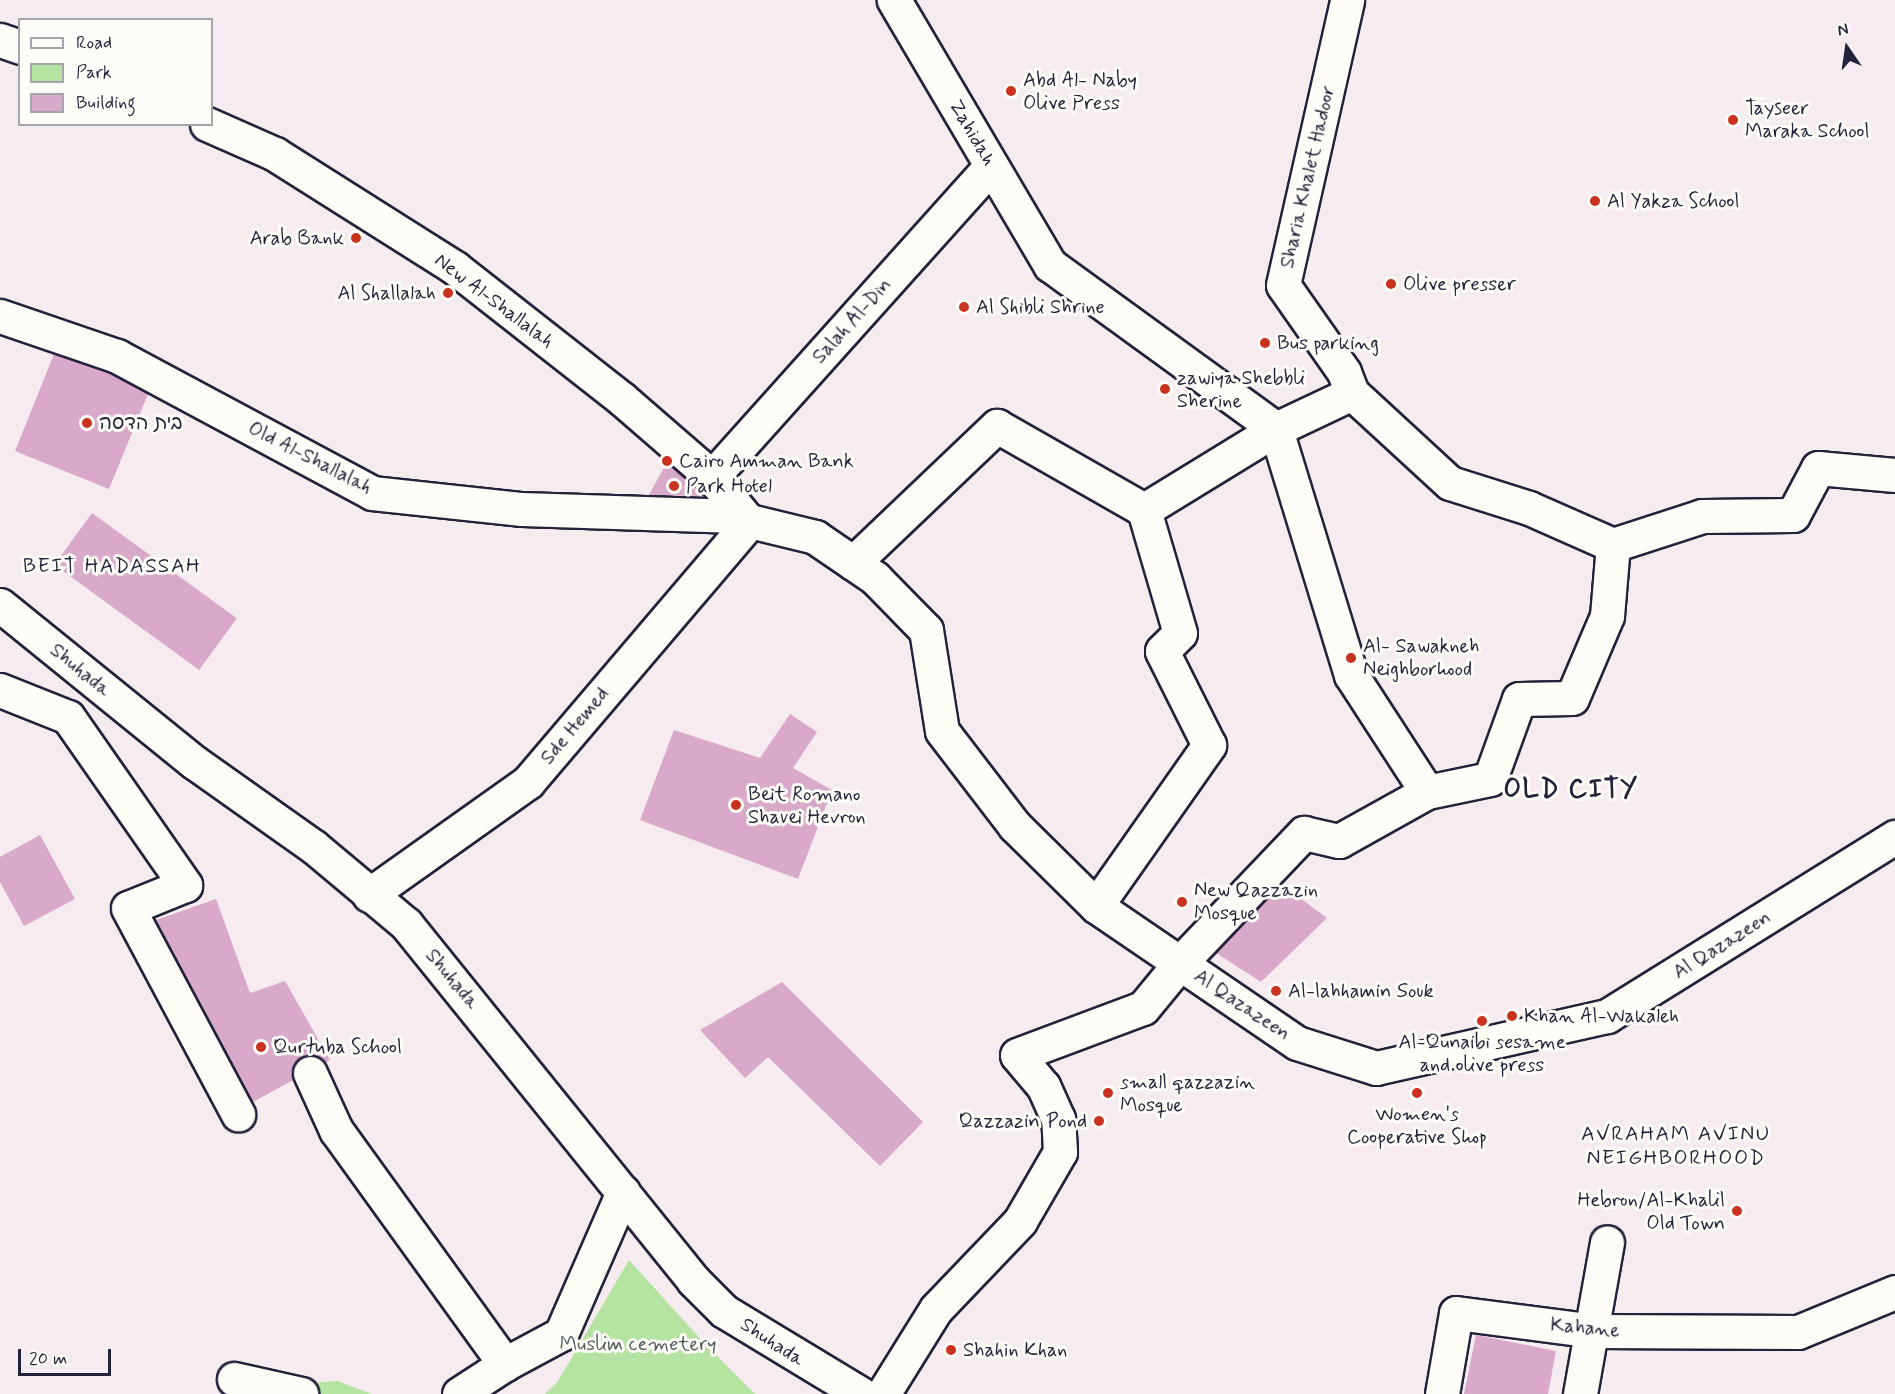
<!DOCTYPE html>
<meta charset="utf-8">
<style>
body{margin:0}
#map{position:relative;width:1895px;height:1394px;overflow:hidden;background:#f6ebee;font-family:Mynerve,"Playpen Sans Hebrew",sans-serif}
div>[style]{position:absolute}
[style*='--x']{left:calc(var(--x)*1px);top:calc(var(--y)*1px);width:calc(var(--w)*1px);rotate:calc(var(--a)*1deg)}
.green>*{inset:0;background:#b5e3a2}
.building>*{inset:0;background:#d9a9c9;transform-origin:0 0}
.roads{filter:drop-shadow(2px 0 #22223b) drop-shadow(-2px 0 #22223b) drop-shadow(0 2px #22223b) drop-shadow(0 -2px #22223b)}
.minor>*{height:33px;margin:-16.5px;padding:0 16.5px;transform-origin:16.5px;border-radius:16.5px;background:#fdfcf7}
.dots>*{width:16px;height:16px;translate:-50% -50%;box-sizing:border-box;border:3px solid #fdfcf7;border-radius:50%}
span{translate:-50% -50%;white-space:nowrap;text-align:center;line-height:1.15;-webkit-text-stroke:6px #fdfcf7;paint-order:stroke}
.poi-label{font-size:20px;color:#22223b}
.left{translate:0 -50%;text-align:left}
.right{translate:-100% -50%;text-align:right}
.street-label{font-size:20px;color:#22223b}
.park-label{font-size:20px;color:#4e5c5a}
.neighbourhood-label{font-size:21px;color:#22223b;letter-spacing:1.5px}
.district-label{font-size:26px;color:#22223b;font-weight:700;letter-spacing:1.5px}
.legend{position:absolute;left:18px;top:18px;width:195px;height:108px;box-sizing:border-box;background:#fdfcf7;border:2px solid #a5a5ac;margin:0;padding:8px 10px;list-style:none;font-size:18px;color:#22223b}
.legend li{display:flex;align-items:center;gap:12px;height:30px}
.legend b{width:30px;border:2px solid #a5a5ac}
.north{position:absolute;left:1817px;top:18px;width:60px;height:60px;-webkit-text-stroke:4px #fdfcf7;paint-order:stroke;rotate:347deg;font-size:16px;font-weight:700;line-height:24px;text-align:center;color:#22223b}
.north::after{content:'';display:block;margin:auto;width:21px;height:27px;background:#22223b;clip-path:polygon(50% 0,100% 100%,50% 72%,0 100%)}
.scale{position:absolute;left:18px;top:1349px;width:93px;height:27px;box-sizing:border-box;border:3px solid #22223b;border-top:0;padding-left:8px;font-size:18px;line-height:21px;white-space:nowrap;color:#22223b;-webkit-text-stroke:4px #fdfcf7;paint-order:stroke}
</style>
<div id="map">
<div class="green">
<div style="clip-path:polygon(629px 1260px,705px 1344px,755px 1394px,545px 1394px,558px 1381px)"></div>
<div style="clip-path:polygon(337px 1381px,372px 1394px,256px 1394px,262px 1387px)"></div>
</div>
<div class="building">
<div style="clip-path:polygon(54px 354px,109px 373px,148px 394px,109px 489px,15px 451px)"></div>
<div style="clip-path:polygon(667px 462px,699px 490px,704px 496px,649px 495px)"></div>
<div style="left:92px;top:513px;width:179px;height:64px;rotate:36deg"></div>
<div style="clip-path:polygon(790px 714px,817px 732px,793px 768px,832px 790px,798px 879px,640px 820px,674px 730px,760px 758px)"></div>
<div style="clip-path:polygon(40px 835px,75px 899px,24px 926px,0 882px,0 857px)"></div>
<div style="clip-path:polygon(1281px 884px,1327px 918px,1261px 982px,1216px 953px)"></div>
<div style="clip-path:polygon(216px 899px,250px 993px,285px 981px,330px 1060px,325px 1063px,312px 1054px,302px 1056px,294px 1063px,293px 1080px,253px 1102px,156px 920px)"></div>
<div style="clip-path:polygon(782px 982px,923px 1122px,880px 1166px,768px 1057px,745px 1078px,700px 1030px)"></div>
<div style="clip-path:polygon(1476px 1335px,1556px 1351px,1548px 1394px,1464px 1394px)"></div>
</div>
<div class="roads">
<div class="minor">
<div style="--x:0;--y:40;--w:21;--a:19"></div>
<div style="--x:207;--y:124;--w:74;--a:23.8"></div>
<div style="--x:275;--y:154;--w:213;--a:32.3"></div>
<div style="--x:455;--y:268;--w:212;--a:38.1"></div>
<div style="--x:622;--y:399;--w:119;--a:40.9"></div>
<div style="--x:712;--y:477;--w:58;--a:50.6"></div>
<div style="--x:0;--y:316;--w:124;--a:18.9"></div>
<div style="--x:117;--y:356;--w:289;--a:28.2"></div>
<div style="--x:372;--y:493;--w:151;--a:6.1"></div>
<div style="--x:522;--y:509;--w:207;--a:1.9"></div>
<div style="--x:729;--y:516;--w:89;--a:13.7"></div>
<div style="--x:815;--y:537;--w:73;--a:34.3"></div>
<div style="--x:875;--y:578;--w:73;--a:45.6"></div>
<div style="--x:926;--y:630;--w:102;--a:81"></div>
<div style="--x:942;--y:731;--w:120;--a:52.5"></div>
<div style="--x:1015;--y:826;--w:114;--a:44.6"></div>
<div style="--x:1096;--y:906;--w:243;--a:34.3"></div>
<div style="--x:1297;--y:1043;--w:83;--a:17.6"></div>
<div style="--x:1376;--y:1068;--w:237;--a:-12.7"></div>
<div style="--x:1607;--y:1016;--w:339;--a:-31.9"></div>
<div style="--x:1352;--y:393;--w:133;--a:42.6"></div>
<div style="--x:1450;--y:483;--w:83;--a:17.6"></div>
<div style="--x:1529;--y:508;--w:92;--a:23.8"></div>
<div style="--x:1613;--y:545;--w:94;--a:-18"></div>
<div style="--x:1702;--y:516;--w:91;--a:-0.6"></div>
<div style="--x:1793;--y:515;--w:53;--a:-62"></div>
<div style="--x:1818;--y:468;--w:77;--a:5.2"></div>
<div style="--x:712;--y:477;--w:418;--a:-48.1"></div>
<div style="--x:853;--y:563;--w:199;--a:-43.6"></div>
<div style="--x:997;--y:426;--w:169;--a:29.7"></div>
<div style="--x:1144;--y:510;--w:155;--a:-31.5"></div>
<div style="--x:1276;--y:429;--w:84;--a:-25.3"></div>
<div style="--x:1352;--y:393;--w:22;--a:-111"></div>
<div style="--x:1344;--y:372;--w:106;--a:-125"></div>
<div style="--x:1283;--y:285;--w:292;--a:-77.3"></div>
<div style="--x:0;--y:605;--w:250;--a:39"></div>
<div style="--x:194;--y:762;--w:147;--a:35.3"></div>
<div style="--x:314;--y:847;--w:120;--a:39.9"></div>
<div style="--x:406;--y:924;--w:457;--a:51.1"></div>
<div style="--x:693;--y:1280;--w:44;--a:45"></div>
<div style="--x:724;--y:1311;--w:160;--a:31.2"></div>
<div style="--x:0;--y:690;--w:73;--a:21.7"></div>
<div style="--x:68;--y:717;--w:205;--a:55.1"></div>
<div style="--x:185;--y:885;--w:61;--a:158"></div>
<div style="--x:128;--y:908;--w:234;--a:61.9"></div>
<div style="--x:1427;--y:792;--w:64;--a:-11.7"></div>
<div style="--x:1490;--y:779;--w:85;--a:-70.1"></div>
<div style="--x:1519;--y:699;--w:53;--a:-1.1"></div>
<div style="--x:1572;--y:698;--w:89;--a:-66.9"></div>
<div style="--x:1607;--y:616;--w:71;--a:-85.2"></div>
<div style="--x:369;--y:895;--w:195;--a:-35.4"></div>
<div style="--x:528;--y:782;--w:341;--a:-49.6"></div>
<div style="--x:1096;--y:906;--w:197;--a:-54.9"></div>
<div style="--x:1209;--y:745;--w:105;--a:-116.6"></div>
<div style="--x:1162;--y:651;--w:25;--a:-45"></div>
<div style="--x:1180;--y:633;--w:128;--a:-106.3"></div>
<div style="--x:310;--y:1073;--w:63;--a:65.5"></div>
<div style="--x:336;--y:1130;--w:289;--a:54.2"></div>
<div style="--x:505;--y:1364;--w:64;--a:-28.2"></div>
<div style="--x:561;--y:1334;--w:155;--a:-66.4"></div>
<div style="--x:234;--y:1379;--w:69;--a:12.6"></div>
<div style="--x:459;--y:1394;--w:55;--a:-33.1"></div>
<div style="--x:883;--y:1394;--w:100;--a:-58.1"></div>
<div style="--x:936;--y:1309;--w:122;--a:-46.3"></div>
<div style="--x:1020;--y:1221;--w:80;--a:-59.9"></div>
<div style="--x:1060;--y:1152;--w:33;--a:-93"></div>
<div style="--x:1058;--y:1119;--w:36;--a:-114"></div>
<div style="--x:1043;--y:1086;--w:40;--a:-130"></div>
<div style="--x:1017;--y:1055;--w:134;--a:-20.5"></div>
<div style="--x:1143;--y:1008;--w:58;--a:-50.6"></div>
<div style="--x:1180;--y:963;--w:180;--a:-46.4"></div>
<div style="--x:1304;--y:833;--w:36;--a:13"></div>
<div style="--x:1339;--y:841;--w:101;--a:-29.1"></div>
<div style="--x:1427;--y:792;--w:140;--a:-123"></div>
<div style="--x:1351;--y:675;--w:257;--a:-107"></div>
<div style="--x:1276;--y:429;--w:279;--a:-144"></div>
<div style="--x:1050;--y:265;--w:308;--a:-120.5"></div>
<div style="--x:1442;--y:1394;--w:82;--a:-80.2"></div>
<div style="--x:1456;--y:1313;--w:139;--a:7.4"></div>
<div style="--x:1594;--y:1331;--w:204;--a:0.3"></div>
<div style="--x:1798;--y:1332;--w:105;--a:-22.4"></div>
<div style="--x:1580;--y:1394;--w:154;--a:-79.9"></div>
</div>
</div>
<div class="dots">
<div style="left:1011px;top:91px;background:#c8321e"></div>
<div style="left:1733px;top:120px;background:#c8321e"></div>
<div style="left:1595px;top:201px;background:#c8321e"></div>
<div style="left:356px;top:238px;background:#c8321e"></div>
<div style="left:1391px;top:284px;background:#c8321e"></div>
<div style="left:448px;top:293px;background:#c8321e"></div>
<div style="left:964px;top:307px;background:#c8321e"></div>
<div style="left:1265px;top:343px;background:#c8321e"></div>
<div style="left:1165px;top:389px;background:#c8321e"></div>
<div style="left:87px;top:423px;background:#c8321e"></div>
<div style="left:667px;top:461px;background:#c8321e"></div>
<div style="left:674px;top:486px;background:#c8321e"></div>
<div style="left:1351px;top:658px;background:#c8321e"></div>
<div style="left:736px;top:805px;background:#c8321e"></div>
<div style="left:1182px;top:902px;background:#c8321e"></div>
<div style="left:1276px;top:991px;background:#c8321e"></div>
<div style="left:1512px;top:1016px;background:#c8321e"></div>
<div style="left:1482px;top:1021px;background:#c8321e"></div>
<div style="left:261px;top:1047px;background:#c8321e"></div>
<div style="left:1108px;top:1093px;background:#c8321e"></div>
<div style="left:1417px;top:1093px;background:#c8321e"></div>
<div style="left:1099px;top:1121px;background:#c8321e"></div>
<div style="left:1737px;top:1211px;background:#c8321e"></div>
<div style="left:951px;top:1350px;background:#c8321e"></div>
</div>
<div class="poi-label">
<span class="left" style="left:1023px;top:92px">Abd Al- Naby<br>Olive Press</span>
<span class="left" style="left:1745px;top:120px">Tayseer<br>Maraka School</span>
<span class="left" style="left:1607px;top:201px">Al Yakza School</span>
<span class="right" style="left:344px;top:238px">Arab Bank</span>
<span class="left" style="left:1403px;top:284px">Olive presser</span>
<span class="right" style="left:436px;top:293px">Al Shallalah</span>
<span class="left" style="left:976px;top:307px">Al Shibli Shrine</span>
<span class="left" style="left:1277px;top:343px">Bus parking</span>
<span class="left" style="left:1177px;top:390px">zawiya Shebbli<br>Sherine</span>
<span class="left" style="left:99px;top:423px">בית הדסה</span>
<span class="left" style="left:679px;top:461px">Cairo Amman Bank</span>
<span class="left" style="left:686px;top:486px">Park Hotel</span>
<span class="left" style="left:1363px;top:658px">Al- Sawakneh<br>Neighborhood</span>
<span class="left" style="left:748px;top:806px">Beit Romano<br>Shavei Hevron</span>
<span class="left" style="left:1194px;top:902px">New Qazzazin<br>Mosque</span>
<span class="left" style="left:1288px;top:991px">Al-lahhamin Souk</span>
<span class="left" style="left:1524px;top:1016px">Khan Al-Wakaleh</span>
<span style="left:1482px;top:1054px">Al-Qunaibi sesame<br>and olive press</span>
<span class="left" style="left:273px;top:1047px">Qurtuba School</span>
<span class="left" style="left:1120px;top:1094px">small qazzazin<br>Mosque</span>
<span style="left:1417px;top:1126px">Women's<br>Cooperative Shop</span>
<span class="right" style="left:1087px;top:1121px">Qazzazin Pond</span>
<span class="right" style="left:1725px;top:1212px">Hebron/Al-Khalil<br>Old Town</span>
<span class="left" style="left:963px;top:1350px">Shahin Khan</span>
</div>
<div class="street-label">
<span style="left:972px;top:133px;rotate:60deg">Zahidah</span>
<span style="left:1308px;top:177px;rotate:-77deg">Sharia Khalet Hadoor</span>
<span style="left:494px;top:301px;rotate:37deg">New Al-Shallalah</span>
<span style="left:852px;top:321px;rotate:-48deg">Salah Al-Din</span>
<span style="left:310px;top:458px;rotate:27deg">Old Al-Shallalah</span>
<span style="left:80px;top:670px;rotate:39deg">Shuhada</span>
<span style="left:575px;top:726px;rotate:-50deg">Sde Hemed</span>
<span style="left:1722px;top:945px;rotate:-32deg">Al Qazazeen</span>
<span style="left:452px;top:979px;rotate:50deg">Shuhada</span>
<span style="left:1242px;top:1005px;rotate:34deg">Al Qazazeen</span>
<span style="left:1585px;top:1328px;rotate:5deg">Kahane</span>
<span style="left:772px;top:1342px;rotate:33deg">Shuhada</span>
</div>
<div class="park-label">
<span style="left:638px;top:1344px">Muslim cemetery</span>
</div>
<div class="neighbourhood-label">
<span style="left:112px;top:566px">BEIT HADASSAH</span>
<span style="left:1676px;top:1146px">AVRAHAM AVINU<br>NEIGHBORHOOD</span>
</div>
<div class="district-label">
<span style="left:1571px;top:791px">OLD CITY</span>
</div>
<ul class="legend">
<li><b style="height:8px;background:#fdfcf7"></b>Road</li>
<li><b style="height:16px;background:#b5e3a2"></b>Park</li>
<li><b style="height:16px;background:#d9a9c9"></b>Building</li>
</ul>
<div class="north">N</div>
<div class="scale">20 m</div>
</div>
